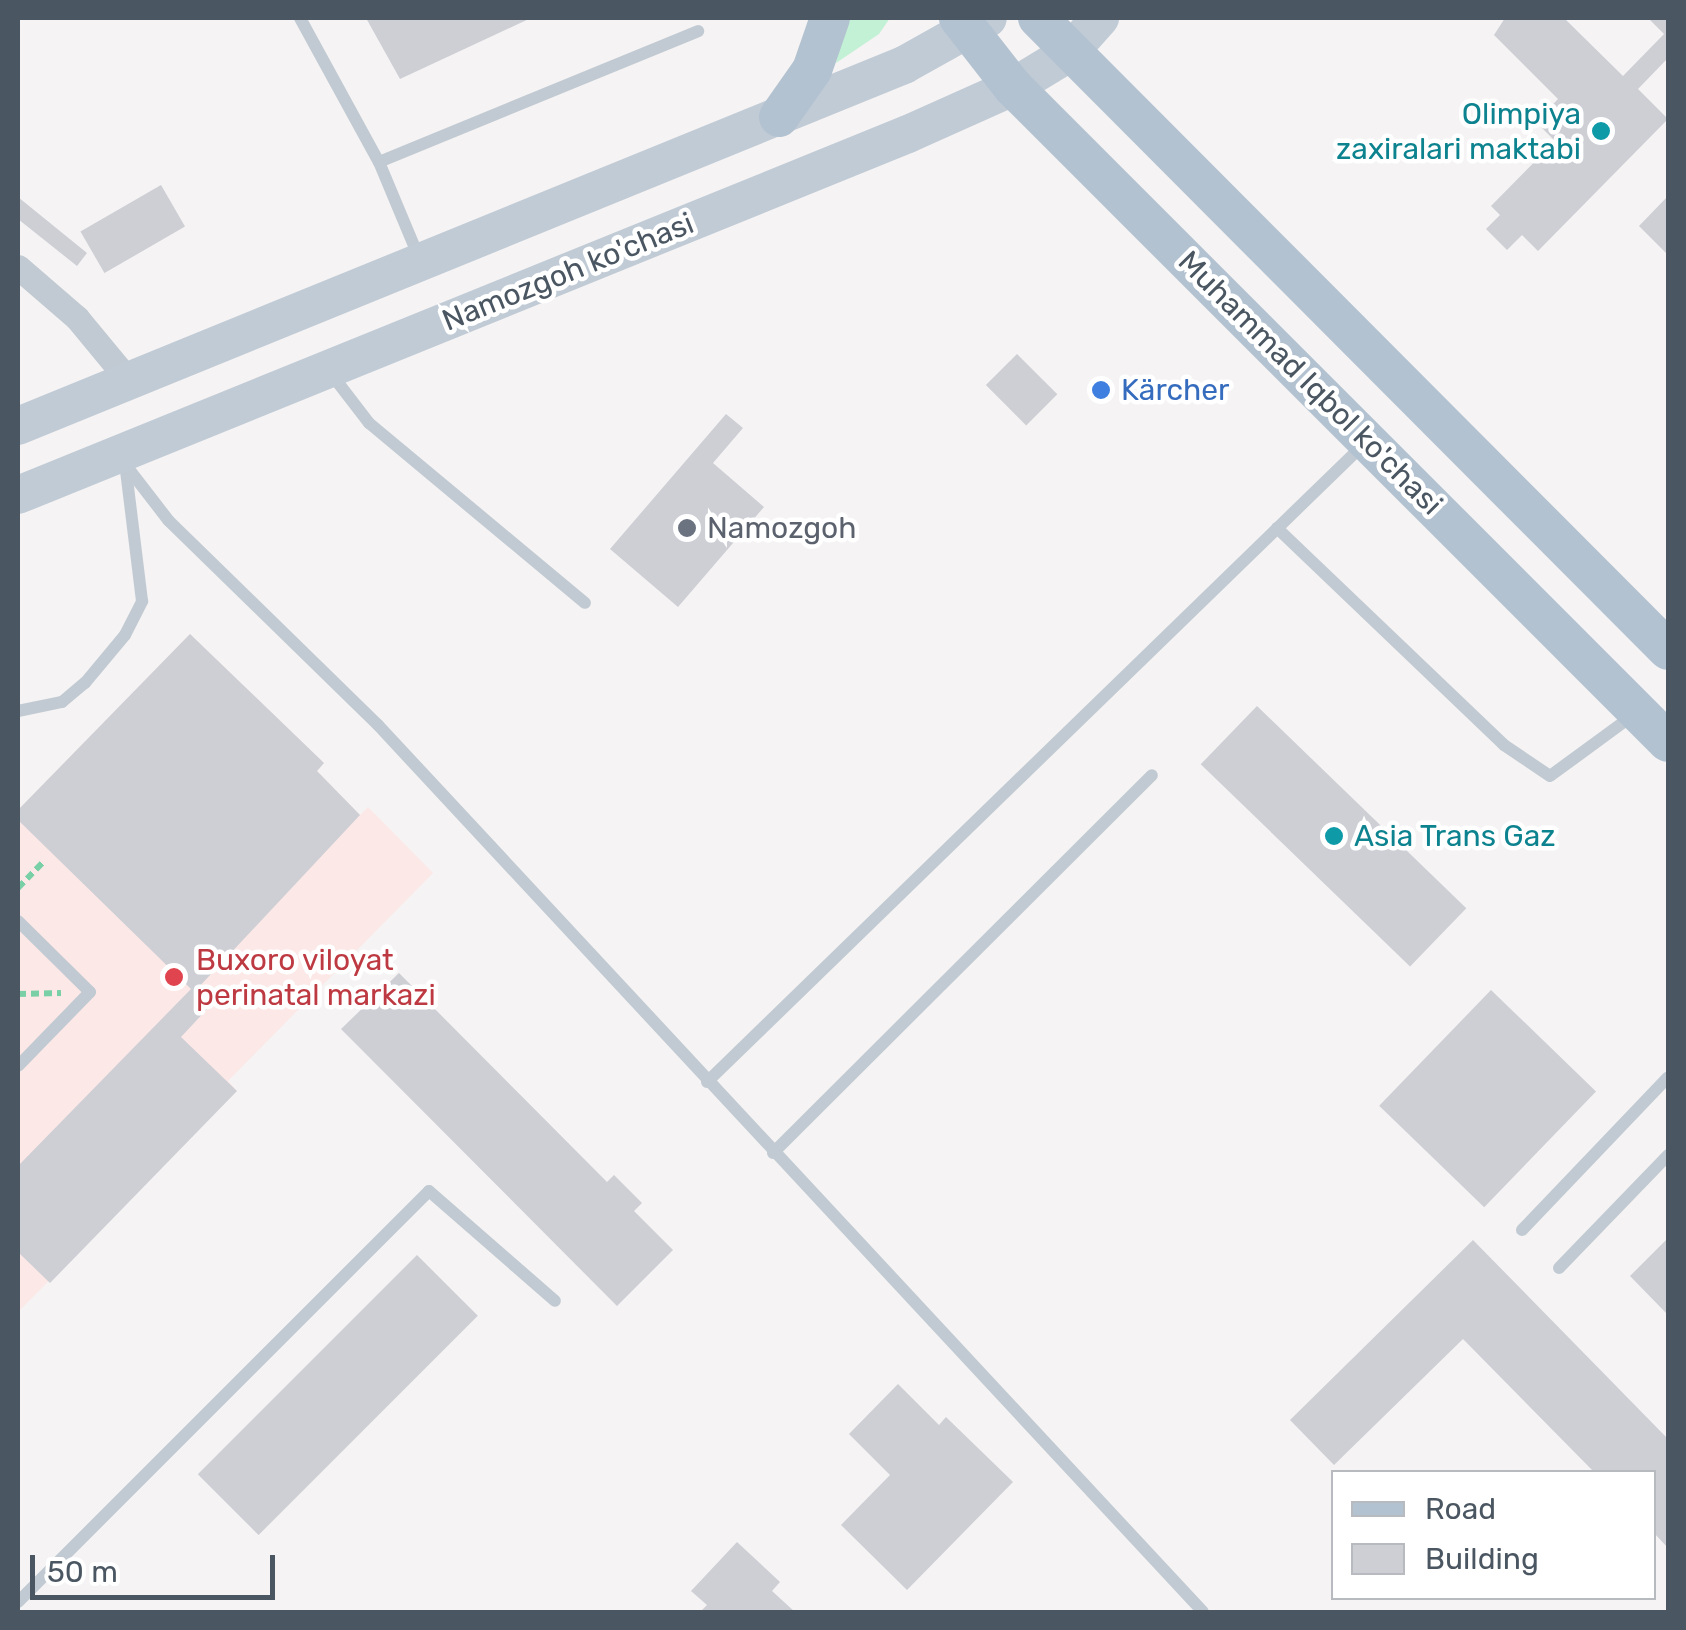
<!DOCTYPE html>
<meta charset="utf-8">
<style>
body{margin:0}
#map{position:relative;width:1686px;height:1630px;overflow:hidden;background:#f5f3f3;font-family:Rubik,sans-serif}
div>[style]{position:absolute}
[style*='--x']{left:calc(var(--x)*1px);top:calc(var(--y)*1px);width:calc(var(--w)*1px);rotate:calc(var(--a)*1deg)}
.medical>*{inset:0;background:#fce8e6}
.green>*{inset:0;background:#c3f1d5}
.building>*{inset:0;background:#cdcfd5;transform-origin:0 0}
.path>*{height:6px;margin-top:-3px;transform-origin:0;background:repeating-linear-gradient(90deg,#7ad0a6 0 8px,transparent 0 13px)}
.lane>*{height:12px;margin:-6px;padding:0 6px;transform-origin:6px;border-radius:6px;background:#c1cad2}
.street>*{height:25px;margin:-12.5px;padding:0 12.5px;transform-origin:12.5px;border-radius:12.5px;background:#c1cad2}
.secondary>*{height:38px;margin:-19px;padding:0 19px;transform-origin:19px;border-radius:19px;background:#c1cbd6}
.primary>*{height:40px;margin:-20px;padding:0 20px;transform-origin:20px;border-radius:20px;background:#b3c2d1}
.dots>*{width:28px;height:28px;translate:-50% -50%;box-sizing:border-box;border:5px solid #fff;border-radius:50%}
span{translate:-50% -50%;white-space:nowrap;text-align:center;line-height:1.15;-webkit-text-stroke:9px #fff;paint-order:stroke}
.culture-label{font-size:30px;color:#0d838f}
.right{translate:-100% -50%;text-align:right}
.left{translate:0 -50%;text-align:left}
.street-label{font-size:30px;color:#4a5661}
.shop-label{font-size:30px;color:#366cbe}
.worship-label{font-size:30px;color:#5b616d}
.health-label{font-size:30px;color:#be3a42}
.frame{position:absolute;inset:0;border:20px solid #4a5661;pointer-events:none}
.legend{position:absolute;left:1331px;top:1470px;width:325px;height:130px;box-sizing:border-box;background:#fff;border:2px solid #b7bbc0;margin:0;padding:12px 18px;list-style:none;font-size:30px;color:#4a5661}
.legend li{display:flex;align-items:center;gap:20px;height:50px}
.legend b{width:50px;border:2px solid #b7bbc0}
.scale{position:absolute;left:30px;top:1555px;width:245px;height:45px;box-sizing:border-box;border:5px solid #4a5661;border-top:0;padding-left:12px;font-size:30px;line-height:35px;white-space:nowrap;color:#4a5661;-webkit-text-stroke:8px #fff;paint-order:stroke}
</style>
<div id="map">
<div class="medical">
<div style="clip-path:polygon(190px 634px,324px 763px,317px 771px,360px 815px,368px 807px,433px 873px,228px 1081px,237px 1091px,18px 1312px,18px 810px)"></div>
</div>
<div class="green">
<div style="clip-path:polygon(844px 18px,890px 18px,879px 34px,836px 63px)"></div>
</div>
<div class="building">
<div style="clip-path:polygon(366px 18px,531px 18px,400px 79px)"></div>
<div style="clip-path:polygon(1505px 18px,1564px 18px,1623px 76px,1664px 34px,1648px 18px,1668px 18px,1668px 58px,1638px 89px,1668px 119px,1538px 251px,1522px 235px,1507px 250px,1486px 229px,1500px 215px,1491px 206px,1555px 141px,1536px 122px,1558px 99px,1494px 35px)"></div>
<div style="left:161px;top:185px;width:48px;height:93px;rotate:60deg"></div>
<div style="clip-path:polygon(1668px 196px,1668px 255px,1639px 226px)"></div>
<div style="clip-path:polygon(18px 197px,87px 253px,77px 266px,18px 219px)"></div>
<div style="left:1017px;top:354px;width:57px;height:44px;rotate:45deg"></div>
<div style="clip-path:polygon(726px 414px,743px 428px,713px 463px,764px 507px,678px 607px,610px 549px)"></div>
<div style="clip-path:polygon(190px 634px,324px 763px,317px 771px,360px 815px,197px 989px,210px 1006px,181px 1037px,237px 1091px,50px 1283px,18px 1252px,18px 1166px,191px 989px,18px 820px,18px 810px)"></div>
<div style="left:1257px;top:706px;width:291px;height:81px;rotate:44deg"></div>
<div style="clip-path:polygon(399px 973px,607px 1182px,614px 1175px,642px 1203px,634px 1211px,673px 1250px,617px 1306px,341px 1029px)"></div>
<div style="left:1491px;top:990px;width:146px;height:161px;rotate:44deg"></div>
<div style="clip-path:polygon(1668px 1238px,1668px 1315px,1630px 1276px)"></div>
<div style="clip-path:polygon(1473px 1240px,1668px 1439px,1668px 1548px,1654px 1533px,1654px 1472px,1594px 1472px,1463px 1339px,1334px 1465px,1290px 1420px)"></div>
<div style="left:417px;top:1255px;width:86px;height:310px;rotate:45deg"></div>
<div style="clip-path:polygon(898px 1384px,939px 1425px,946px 1417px,1013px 1482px,907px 1590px,841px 1525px,890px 1475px,849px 1434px)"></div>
<div style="clip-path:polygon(737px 1542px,780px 1582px,772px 1591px,795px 1612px,700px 1612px,707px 1605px,691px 1591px)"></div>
</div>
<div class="path">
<div style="--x:18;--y:888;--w:35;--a:-46"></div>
<div style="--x:18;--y:994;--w:43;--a:-1.3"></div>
</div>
<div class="lane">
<div style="--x:300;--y:18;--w:164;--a:61.3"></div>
<div style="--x:420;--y:260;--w:106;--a:-112.7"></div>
<div style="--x:379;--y:162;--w:345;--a:-22.3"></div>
<div style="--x:329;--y:371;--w:66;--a:52.4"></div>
<div style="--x:369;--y:423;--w:281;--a:39.8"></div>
<div style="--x:121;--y:459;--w:78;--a:52.3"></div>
<div style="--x:169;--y:521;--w:292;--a:44.3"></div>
<div style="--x:378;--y:725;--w:1211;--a:47.07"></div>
<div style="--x:1277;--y:528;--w:314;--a:43.7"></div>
<div style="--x:1504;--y:745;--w:55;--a:34"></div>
<div style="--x:1550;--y:776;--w:102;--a:-36.2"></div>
<div style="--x:18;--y:711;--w:45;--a:-11.6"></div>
<div style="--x:62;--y:702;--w:30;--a:-40"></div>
<div style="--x:85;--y:683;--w:62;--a:-50.2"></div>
<div style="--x:125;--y:635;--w:38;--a:-63"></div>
<div style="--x:142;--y:601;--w:131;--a:-97"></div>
<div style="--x:18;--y:921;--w:101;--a:44.6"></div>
<div style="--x:90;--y:992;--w:103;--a:134.2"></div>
<div style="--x:707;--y:1082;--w:913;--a:-44.16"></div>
<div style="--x:773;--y:1153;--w:535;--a:-44.92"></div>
<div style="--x:1522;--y:1230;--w:211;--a:-46.3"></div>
<div style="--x:1559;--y:1268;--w:157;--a:-46"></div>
<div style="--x:18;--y:1602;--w:581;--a:-45"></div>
<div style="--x:429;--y:1191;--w:167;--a:41.1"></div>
</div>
<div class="street">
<div style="--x:18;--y:267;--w:78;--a:40.8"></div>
<div style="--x:77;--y:318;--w:83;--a:50.4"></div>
</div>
<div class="secondary">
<div style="--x:18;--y:426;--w:957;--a:-22.17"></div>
<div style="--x:904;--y:65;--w:96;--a:-29.2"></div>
<div style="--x:18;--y:495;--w:960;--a:-22.08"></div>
<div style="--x:908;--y:134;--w:115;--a:-24.1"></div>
<div style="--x:1013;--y:87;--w:66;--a:-31.3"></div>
<div style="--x:1069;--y:53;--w:47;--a:-48.5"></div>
</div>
<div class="primary">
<div style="--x:959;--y:18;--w:88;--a:52"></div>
<div style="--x:1013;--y:87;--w:926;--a:45"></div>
<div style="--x:1038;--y:18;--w:892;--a:45.09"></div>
<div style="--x:779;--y:117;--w:57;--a:-54.9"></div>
<div style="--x:812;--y:70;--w:55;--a:-70.9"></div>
</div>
<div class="dots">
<div style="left:1601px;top:131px;background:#0f9aa8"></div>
<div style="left:1101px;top:390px;background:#3f7fe0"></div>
<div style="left:687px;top:528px;background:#6b7280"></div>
<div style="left:1334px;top:836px;background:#0f9aa8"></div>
<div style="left:174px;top:977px;background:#e0444e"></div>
</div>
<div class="culture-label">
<span class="right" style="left:1581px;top:131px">Olimpiya<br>zaxiralari maktabi</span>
<span class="left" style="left:1354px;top:836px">Asia Trans Gaz</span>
</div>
<div class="street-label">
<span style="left:568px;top:272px;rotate:-22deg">Namozgoh ko'chasi</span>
<span style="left:1310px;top:383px;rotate:45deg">Muhammad Iqbol ko'chasi</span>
</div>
<div class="shop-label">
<span class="left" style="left:1121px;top:390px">Kärcher</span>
</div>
<div class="worship-label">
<span class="left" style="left:707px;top:528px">Namozgoh</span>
</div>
<div class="health-label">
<span class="left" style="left:196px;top:977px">Buxoro viloyat<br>perinatal markazi</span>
</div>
<div class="frame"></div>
<ul class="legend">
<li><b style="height:12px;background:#b3c2d1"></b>Road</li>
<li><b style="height:28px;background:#cdcfd5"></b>Building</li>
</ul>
<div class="scale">50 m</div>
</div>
